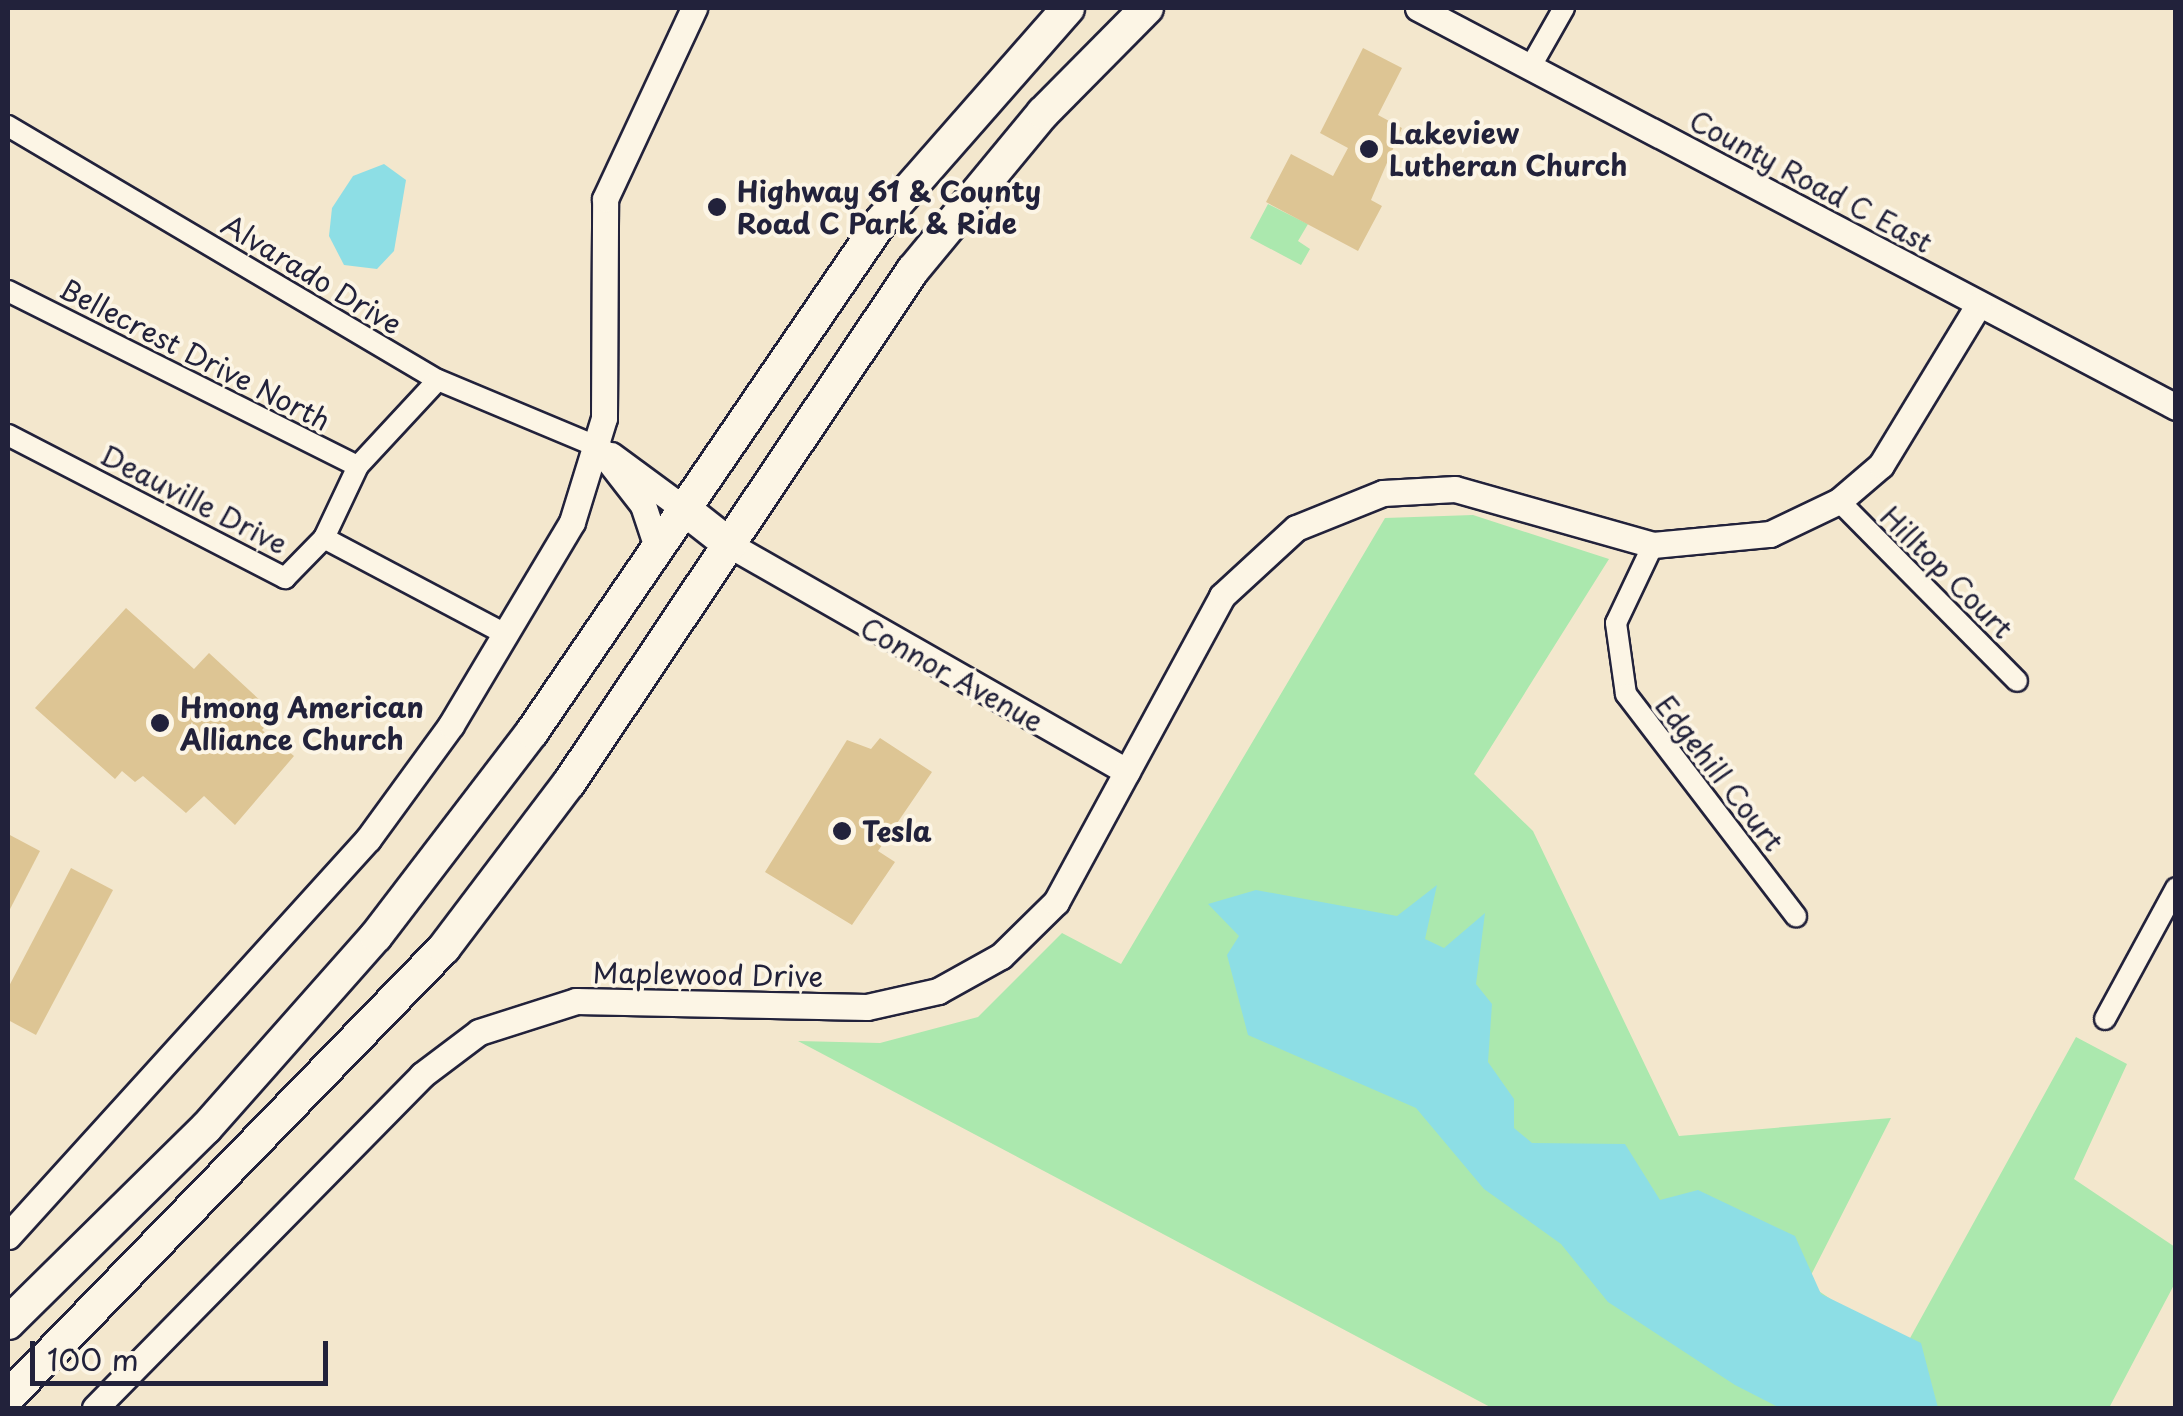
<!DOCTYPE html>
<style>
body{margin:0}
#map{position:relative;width:2183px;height:1416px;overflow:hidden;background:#f3e7cd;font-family:"Playpen Sans",sans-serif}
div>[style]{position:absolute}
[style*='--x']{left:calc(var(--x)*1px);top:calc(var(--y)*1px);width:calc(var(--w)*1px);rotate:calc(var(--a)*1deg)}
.green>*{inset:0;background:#abe8ae}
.water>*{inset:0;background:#8ddee5}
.building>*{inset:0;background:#ddc594}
.roads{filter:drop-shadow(2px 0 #22223b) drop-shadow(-2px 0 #22223b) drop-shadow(0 2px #22223b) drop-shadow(0 -2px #22223b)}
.minor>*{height:20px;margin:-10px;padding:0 10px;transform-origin:10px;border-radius:10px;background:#fcf5e5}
.tertiary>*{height:25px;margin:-12.5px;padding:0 12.5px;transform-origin:12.5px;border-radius:12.5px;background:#fcf5e5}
.primary>*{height:32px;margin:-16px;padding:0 16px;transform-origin:16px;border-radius:16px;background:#fcf5e5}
.dots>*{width:28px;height:28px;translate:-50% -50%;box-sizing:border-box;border:5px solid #fcf5e5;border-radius:50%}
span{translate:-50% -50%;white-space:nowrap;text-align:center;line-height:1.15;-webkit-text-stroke:8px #fcf5e5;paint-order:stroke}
.poi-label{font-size:28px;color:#22223b;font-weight:700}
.left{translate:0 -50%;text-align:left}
.street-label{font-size:28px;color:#22223b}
.frame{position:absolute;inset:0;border:10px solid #22223b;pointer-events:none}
.scale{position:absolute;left:30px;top:1341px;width:298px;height:45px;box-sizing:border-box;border:5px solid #22223b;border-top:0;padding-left:12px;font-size:30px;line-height:35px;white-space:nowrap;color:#22223b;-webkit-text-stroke:8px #fcf5e5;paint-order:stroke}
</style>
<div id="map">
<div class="green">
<div style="clip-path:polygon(1268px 204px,1308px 224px,1298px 241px,1310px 249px,1301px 265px,1250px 238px)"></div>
<div style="clip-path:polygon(1473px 515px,1609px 559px,1474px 774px,1533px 831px,1679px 1136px,1891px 1118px,1807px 1283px,1904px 1349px,2076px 1037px,2127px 1064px,2074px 1179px,2175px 1247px,2175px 1283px,2109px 1408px,1492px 1408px,798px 1041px,880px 1043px,978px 1017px,1062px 933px,1121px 964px,1385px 518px)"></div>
</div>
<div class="water">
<div style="clip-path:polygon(384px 164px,406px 180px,394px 251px,377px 269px,344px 265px,329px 236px,332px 208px,353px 176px)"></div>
<div style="clip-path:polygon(1437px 885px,1425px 939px,1444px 948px,1485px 913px,1476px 984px,1492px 1004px,1488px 1062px,1514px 1099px,1514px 1128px,1532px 1143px,1625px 1144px,1660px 1200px,1698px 1190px,1795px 1236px,1821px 1294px,1921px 1343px,1938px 1408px,1780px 1408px,1735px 1385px,1608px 1302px,1561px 1244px,1484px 1189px,1416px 1108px,1248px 1035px,1227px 955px,1239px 936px,1208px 904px,1256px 890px,1397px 916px)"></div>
</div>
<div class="building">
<div style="clip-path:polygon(1363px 48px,1402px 68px,1378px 115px,1402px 128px,1371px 200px,1382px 206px,1358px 251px,1266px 202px,1291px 154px,1333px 176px,1348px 148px,1320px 133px)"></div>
<div style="clip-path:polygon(126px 608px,194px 669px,209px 653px,276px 715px,262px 730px,294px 756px,235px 825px,204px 796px,186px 813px,143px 776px,135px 782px,122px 771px,115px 779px,35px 708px)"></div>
<div style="clip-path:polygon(880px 738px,932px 772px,878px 851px,895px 862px,852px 925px,765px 872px,847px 740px,871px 749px)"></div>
<div style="clip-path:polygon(8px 834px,40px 851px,8px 913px)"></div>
<div style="clip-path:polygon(71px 868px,113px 890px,36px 1035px,8px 1020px,8px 988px)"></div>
</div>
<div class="roads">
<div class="minor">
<div style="--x:1531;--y:66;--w:67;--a:-60.4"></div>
<div style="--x:8;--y:126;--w:499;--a:30.6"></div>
<div style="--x:438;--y:380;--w:173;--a:22.7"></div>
<div style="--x:8;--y:291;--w:391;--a:26.6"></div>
<div style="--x:8;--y:435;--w:312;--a:27.3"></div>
<div style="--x:285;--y:578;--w:56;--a:-45.7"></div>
<div style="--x:324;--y:538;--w:80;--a:-64.7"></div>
<div style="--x:358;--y:466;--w:117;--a:-47.1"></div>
<div style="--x:1839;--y:501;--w:253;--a:45.3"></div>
<div style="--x:324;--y:538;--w:205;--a:27.9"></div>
<div style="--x:1653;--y:545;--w:86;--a:115.4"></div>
<div style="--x:1616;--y:623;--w:72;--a:82"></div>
<div style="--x:1626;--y:694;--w:280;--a:52.6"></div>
<div style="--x:2105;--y:1019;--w:149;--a:-61.5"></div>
</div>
<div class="tertiary">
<div style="--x:1418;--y:8;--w:857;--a:27.76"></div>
<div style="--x:598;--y:447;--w:73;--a:52.2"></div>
<div style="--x:643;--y:505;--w:44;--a:71.6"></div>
<div style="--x:611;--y:455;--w:89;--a:36.4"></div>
<div style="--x:730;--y:545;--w:457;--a:29.7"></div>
<div style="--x:8;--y:1236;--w:536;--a:-47.8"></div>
<div style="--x:368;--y:839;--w:141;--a:-53.9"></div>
<div style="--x:451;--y:725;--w:236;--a:-59.2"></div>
<div style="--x:572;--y:522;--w:109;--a:-72.9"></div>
<div style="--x:604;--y:418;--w:219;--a:-89.7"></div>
<div style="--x:605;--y:199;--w:211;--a:-65"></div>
<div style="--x:95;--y:1408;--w:467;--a:-45.5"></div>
<div style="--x:422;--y:1075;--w:71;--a:-37"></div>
<div style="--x:479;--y:1032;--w:102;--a:-17.7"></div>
<div style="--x:576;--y:1001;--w:291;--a:1.2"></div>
<div style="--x:867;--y:1007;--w:73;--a:-12.7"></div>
<div style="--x:938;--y:991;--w:72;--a:-29.1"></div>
<div style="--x:1001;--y:956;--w:77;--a:-44.5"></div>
<div style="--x:1056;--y:902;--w:348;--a:-61.5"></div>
<div style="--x:1222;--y:596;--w:100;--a:-42.6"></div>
<div style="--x:1296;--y:528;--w:94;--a:-21.9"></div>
<div style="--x:1383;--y:493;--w:72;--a:-3.2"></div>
<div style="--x:1455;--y:489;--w:206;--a:15.8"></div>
<div style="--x:1653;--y:545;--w:118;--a:-5.4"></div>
<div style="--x:1770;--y:534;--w:76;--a:-25.6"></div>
<div style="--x:1839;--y:501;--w:55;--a:-40.6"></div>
<div style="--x:1881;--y:465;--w:188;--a:-58.7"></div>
</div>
<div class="primary">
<div style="--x:683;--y:508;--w:60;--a:38.2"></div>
<div style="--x:8;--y:1323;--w:278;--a:-44.6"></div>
<div style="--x:206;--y:1128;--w:256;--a:-48.5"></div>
<div style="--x:376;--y:936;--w:257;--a:-52.6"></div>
<div style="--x:532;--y:732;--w:620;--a:-55.64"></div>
<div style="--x:882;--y:220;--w:282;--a:-48.7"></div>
<div style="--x:8;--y:1397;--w:626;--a:-45.84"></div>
<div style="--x:444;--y:948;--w:207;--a:-52.9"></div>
<div style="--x:569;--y:783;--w:618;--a:-56.16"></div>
<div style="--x:913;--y:270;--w:204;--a:-50.4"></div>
<div style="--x:1043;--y:113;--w:148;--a:-45.3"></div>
</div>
</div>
<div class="dots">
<div style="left:1369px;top:149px;background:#22223b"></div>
<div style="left:717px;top:207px;background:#22223b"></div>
<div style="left:160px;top:723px;background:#22223b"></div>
<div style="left:842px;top:831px;background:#22223b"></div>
</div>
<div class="poi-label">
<span class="left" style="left:1389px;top:149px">Lakeview<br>Lutheran Church</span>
<span class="left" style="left:737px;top:207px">Highway 61 &amp; County<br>Road C Park &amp; Ride</span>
<span class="left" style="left:180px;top:723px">Hmong American<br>Alliance Church</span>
<span class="left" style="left:862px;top:831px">Tesla</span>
</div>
<div class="street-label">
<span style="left:1811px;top:181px;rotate:28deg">County Road C East</span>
<span style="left:312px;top:274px;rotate:31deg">Alvarado Drive</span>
<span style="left:195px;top:354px;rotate:27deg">Bellecrest Drive North</span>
<span style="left:194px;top:499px;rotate:27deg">Deauville Drive</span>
<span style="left:1947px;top:572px;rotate:45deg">Hilltop Court</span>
<span style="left:952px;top:674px;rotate:29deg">Connor Avenue</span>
<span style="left:1720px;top:773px;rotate:52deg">Edgehill Court</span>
<span style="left:708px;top:974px;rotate:1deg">Maplewood Drive</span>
</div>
<div class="frame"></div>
<div class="scale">100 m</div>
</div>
